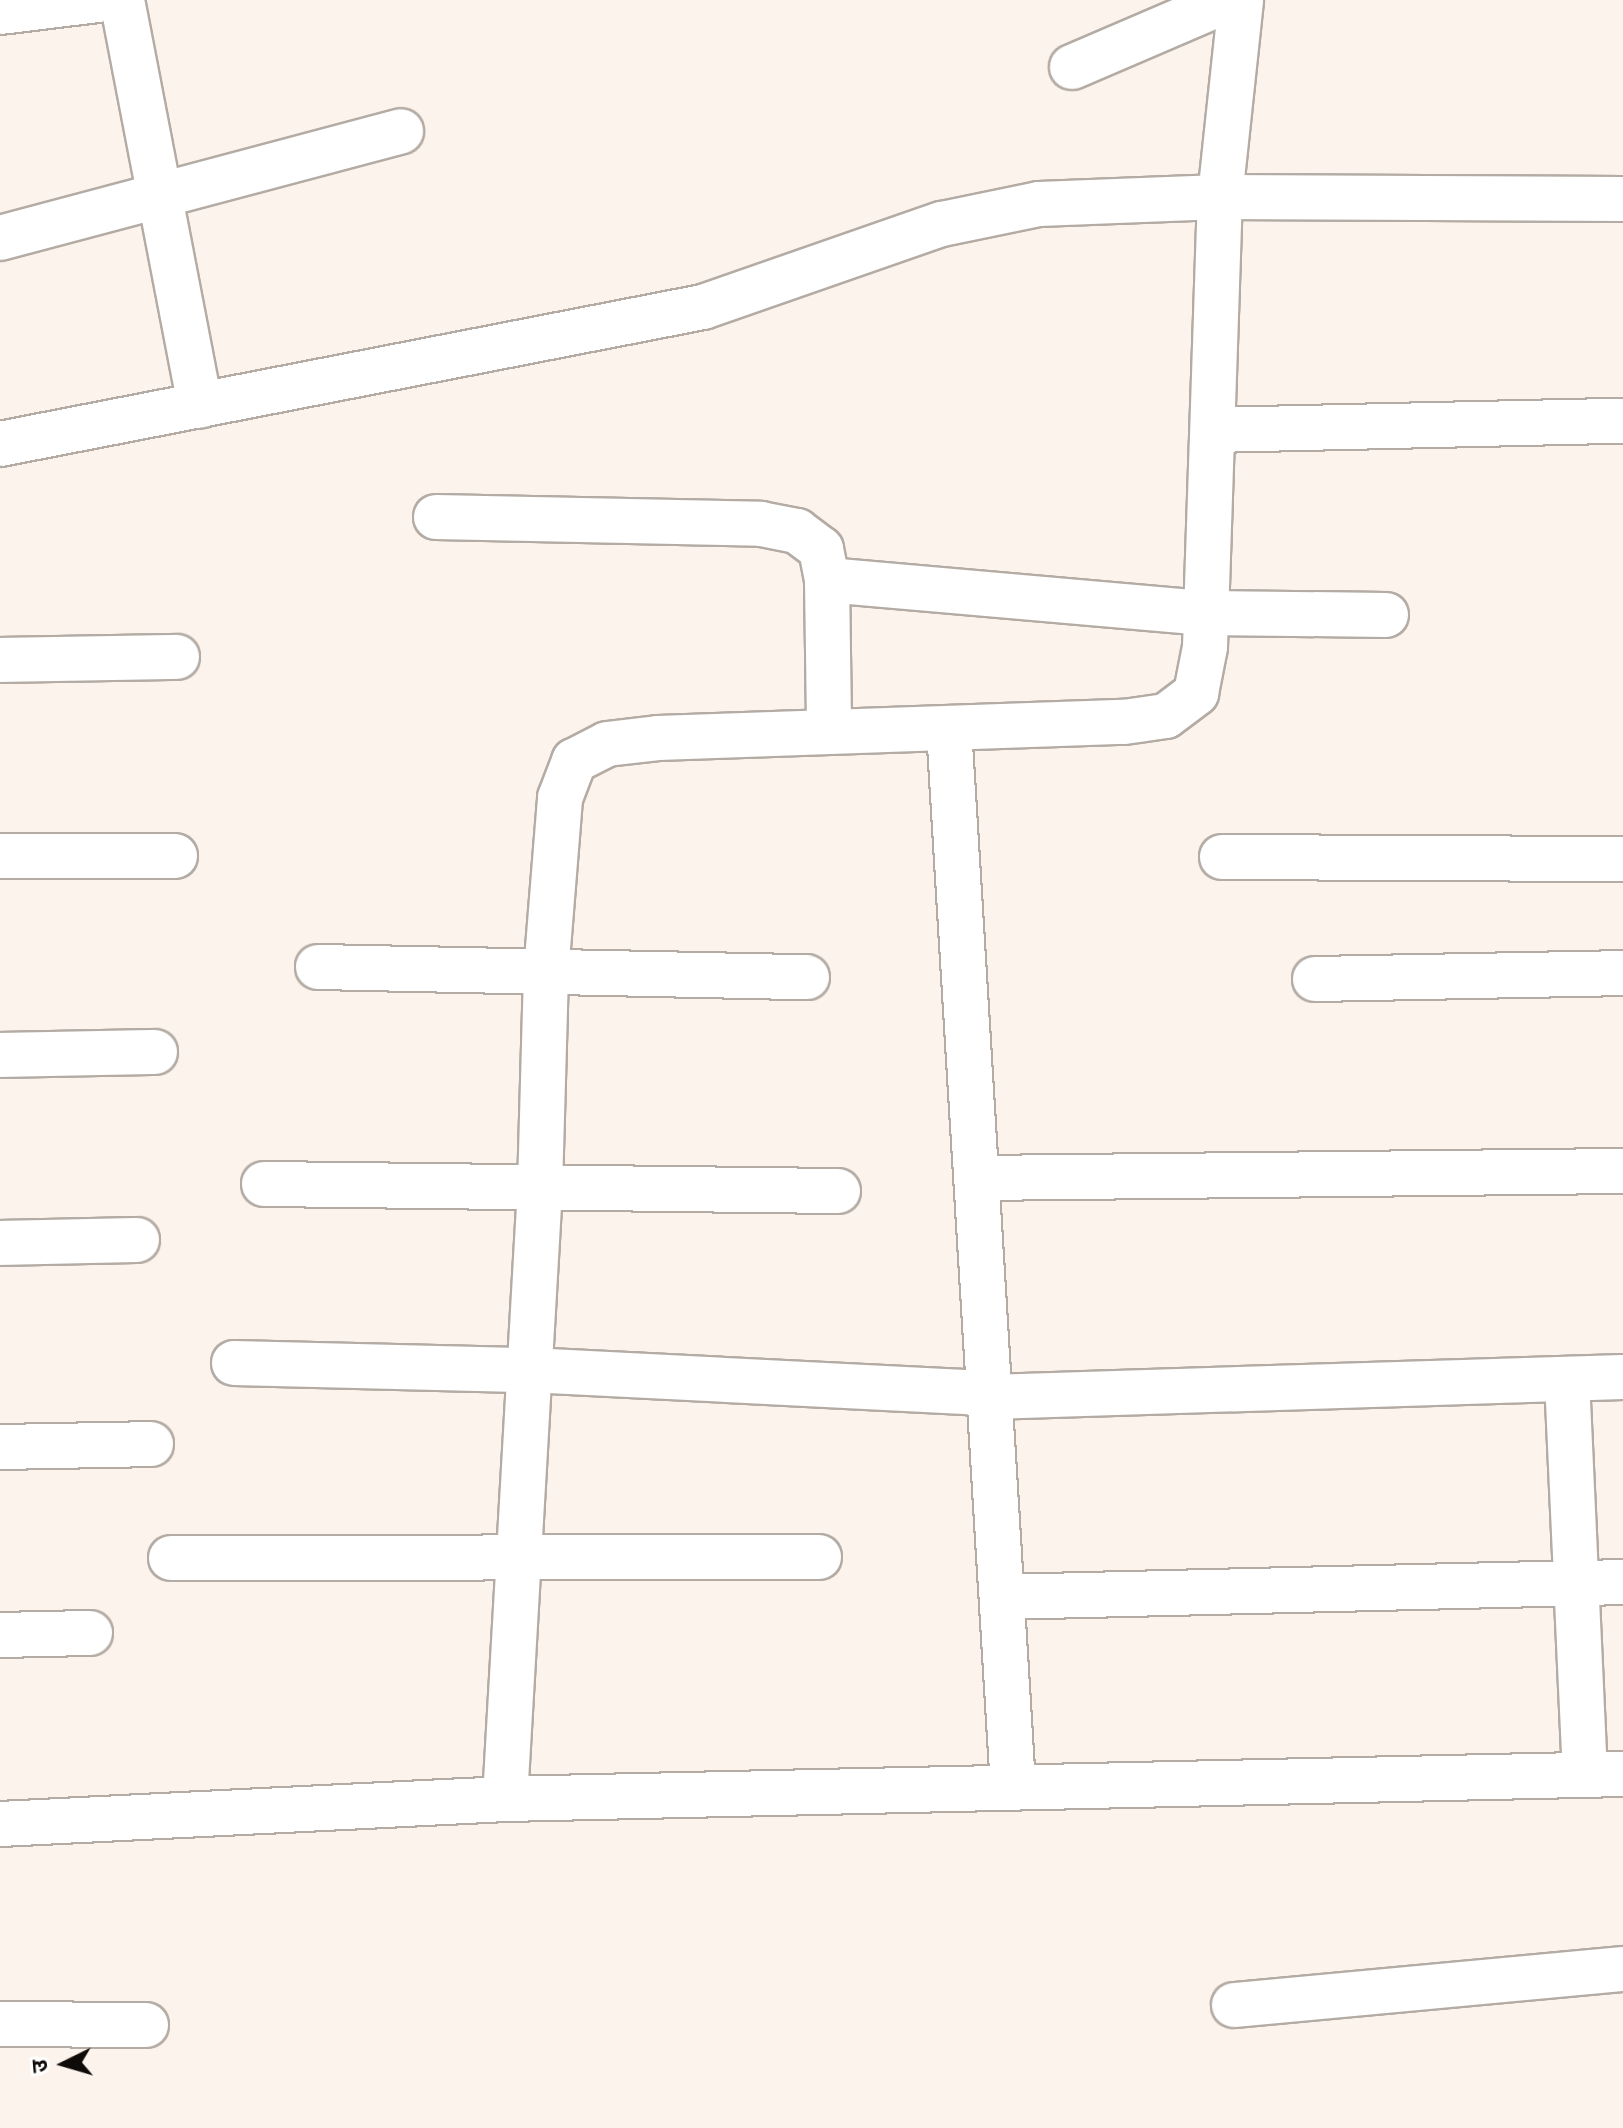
<!DOCTYPE html>
<meta charset="utf-8">
<style>
body{margin:0}
#map{position:relative;width:1623px;height:2128px;overflow:hidden;background:#fbf3ec;font-family:Cabin,"Noto Sans Devanagari",sans-serif}
div>[style]{position:absolute}
[style*='--x']{left:calc(var(--x)*1px);top:calc(var(--y)*1px);width:calc(var(--w)*1px);rotate:calc(var(--a)*1deg)}
.roads{filter:drop-shadow(2px 0 #b3aba4) drop-shadow(-2px 0 #b3aba4) drop-shadow(0 2px #b3aba4) drop-shadow(0 -2px #b3aba4)}
.minor>*{height:44px;margin:-22px;padding:0 22px;transform-origin:22px;border-radius:22px;background:#fff}
span{translate:-50% -50%;white-space:nowrap;text-align:center;line-height:1.15;-webkit-text-stroke:8px #fff;paint-order:stroke}
.north{position:absolute;left:24px;top:2024px;width:80px;height:80px;-webkit-text-stroke:6px #fff;paint-order:stroke;rotate:265deg;font-size:22px;font-weight:700;line-height:32px;text-align:center;color:#0e0b09}
.north::after{content:'';display:block;margin:auto;width:28px;height:36px;background:#0e0b09;clip-path:polygon(50% 0,100% 100%,50% 72%,0 100%)}
</style>
<div id="map">
<div class="roads">
<div class="minor">
<div style="--x:122;--y:0;--w:413;--a:79.1"></div>
<div style="--x:0;--y:12;--w:99;--a:-7"></div>
<div style="--x:1072;--y:67;--w:170;--a:-23.2"></div>
<div style="--x:0;--y:238;--w:415;--a:-14.9"></div>
<div style="--x:1213;--y:430;--w:410;--a:-1.3"></div>
<div style="--x:0;--y:444;--w:716;--a:-11.03"></div>
<div style="--x:703;--y:307;--w:253;--a:-19.2"></div>
<div style="--x:942;--y:224;--w:99;--a:-11.7"></div>
<div style="--x:1039;--y:204;--w:181;--a:-2.2"></div>
<div style="--x:1220;--y:197;--w:403;--a:0.3"></div>
<div style="--x:436;--y:517;--w:325;--a:1.2"></div>
<div style="--x:761;--y:524;--w:37;--a:11"></div>
<div style="--x:797;--y:531;--w:30;--a:37"></div>
<div style="--x:821;--y:549;--w:32;--a:79"></div>
<div style="--x:827;--y:580;--w:152;--a:89.2"></div>
<div style="--x:827;--y:580;--w:380;--a:5"></div>
<div style="--x:1206;--y:613;--w:180;--a:0.6"></div>
<div style="--x:0;--y:660;--w:177;--a:-1"></div>
<div style="--x:949;--y:728;--w:1062;--a:86.54"></div>
<div style="--x:0;--y:856;--w:175;--a:0"></div>
<div style="--x:1222;--y:857;--w:401;--a:0.3"></div>
<div style="--x:318;--y:967;--w:489;--a:1.2"></div>
<div style="--x:1315;--y:979;--w:308;--a:-1.1"></div>
<div style="--x:0;--y:1055;--w:155;--a:-1.1"></div>
<div style="--x:976;--y:1178;--w:647;--a:-0.62"></div>
<div style="--x:264;--y:1184;--w:574;--a:0.7"></div>
<div style="--x:0;--y:1243;--w:137;--a:-1.3"></div>
<div style="--x:234;--y:1363;--w:295;--a:1.4"></div>
<div style="--x:529;--y:1370;--w:441;--a:2.9"></div>
<div style="--x:969;--y:1392;--w:22;--a:13"></div>
<div style="--x:990;--y:1397;--w:633;--a:-1.81"></div>
<div style="--x:1567;--y:1379;--w:396;--a:87.4"></div>
<div style="--x:0;--y:1447;--w:151;--a:-1.1"></div>
<div style="--x:171;--y:1558;--w:648;--a:-0.09"></div>
<div style="--x:1002;--y:1597;--w:621;--a:-1.38"></div>
<div style="--x:0;--y:1635;--w:90;--a:-1.3"></div>
<div style="--x:505;--y:1799;--w:612;--a:-86.72"></div>
<div style="--x:540;--y:1188;--w:215;--a:-88.4"></div>
<div style="--x:546;--y:973;--w:176;--a:-85.4"></div>
<div style="--x:560;--y:798;--w:40;--a:-69"></div>
<div style="--x:574;--y:761;--w:37;--a:-27"></div>
<div style="--x:607;--y:744;--w:51;--a:-6.7"></div>
<div style="--x:658;--y:738;--w:466;--a:-2"></div>
<div style="--x:1124;--y:722;--w:42;--a:-8.1"></div>
<div style="--x:1166;--y:716;--w:38;--a:-37"></div>
<div style="--x:1196;--y:693;--w:47;--a:-78.9"></div>
<div style="--x:1205;--y:647;--w:450;--a:-88.1"></div>
<div style="--x:1220;--y:197;--w:198;--a:-83.9"></div>
<div style="--x:0;--y:1824;--w:506;--a:-2.83"></div>
<div style="--x:505;--y:1799;--w:1118;--a:-1.28"></div>
<div style="--x:1234;--y:2005;--w:391;--a:-5.3"></div>
<div style="--x:0;--y:2024;--w:146;--a:0.4"></div>
</div>
</div>
<div class="north">उ</div>
</div>
